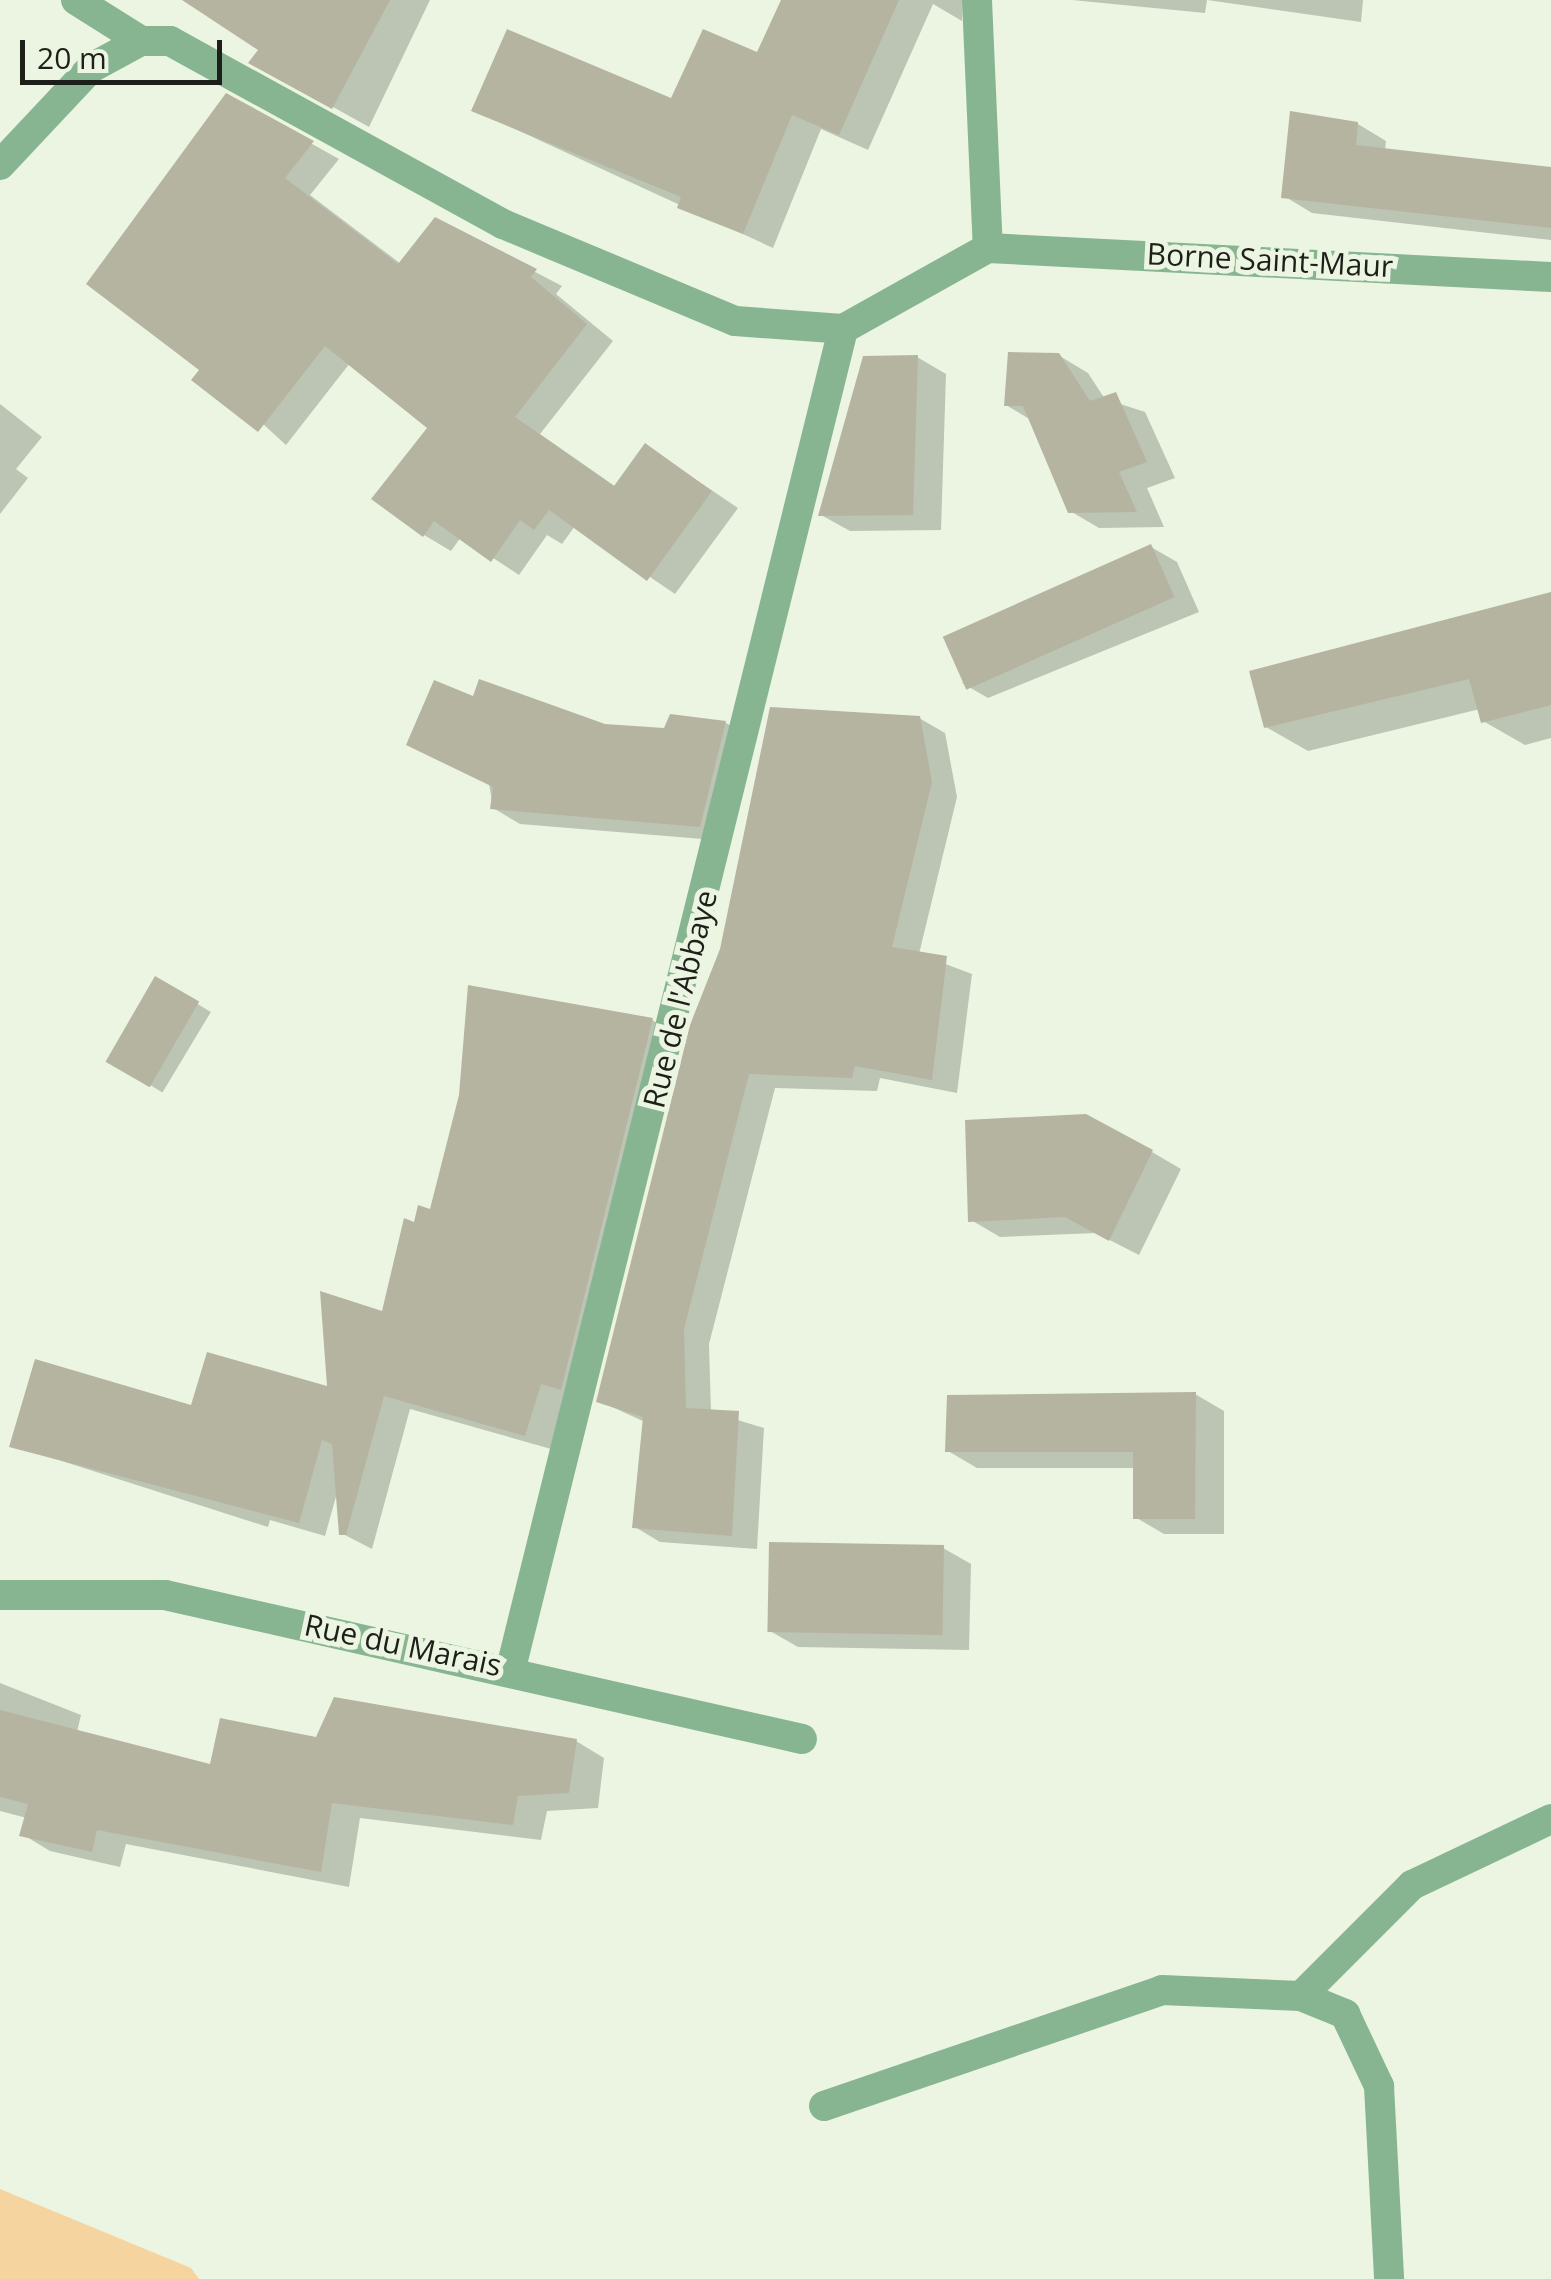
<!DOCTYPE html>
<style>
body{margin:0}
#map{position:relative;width:1551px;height:2279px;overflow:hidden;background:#ecf5e2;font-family:"Open Sans",sans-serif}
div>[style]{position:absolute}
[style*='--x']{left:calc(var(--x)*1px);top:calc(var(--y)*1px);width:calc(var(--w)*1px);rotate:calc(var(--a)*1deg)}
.green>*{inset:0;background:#f5d4a0}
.shadow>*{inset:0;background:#0003;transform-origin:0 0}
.building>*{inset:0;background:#b5b4a1;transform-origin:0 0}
.service>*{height:30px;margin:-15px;padding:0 15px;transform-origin:15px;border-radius:15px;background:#87b591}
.minor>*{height:30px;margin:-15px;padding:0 15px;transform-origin:15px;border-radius:15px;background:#87b591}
.tertiary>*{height:30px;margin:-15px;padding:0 15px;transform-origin:15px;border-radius:15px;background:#87b591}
span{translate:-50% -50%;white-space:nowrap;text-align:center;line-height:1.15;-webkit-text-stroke:10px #ecf5e2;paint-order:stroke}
.street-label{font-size:30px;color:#1d2019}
.scale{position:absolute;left:20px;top:40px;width:202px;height:45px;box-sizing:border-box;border:5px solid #1d2019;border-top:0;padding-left:12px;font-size:30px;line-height:35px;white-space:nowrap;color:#1d2019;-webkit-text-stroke:8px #ecf5e2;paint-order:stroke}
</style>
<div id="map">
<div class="green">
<div style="clip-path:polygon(0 2189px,191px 2268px,199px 2279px,0 2279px)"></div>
</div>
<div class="shadow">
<div style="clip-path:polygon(222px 0,430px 0,369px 127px,288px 82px)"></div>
<div style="clip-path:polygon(784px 0,963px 0,962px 21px,933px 4px,868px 150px,821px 129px,773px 248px,474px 110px,672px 101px,758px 55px)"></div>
<div style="clip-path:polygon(1072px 0,1363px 0,1361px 22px,1207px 0,1205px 13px)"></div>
<div style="clip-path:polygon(226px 96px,339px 159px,310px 195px,401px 264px,436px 220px,562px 286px,556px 294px,613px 341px,540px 434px,616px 487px,646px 446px,738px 508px,675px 594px,575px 526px,562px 544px,547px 535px,519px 575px,461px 537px,451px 551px,424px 535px,430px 428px,350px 363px,286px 445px,203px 369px)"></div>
<div style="clip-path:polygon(1358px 124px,1386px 141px,1385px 150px,1551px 168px,1551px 240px,1312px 213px,1284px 196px)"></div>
<div style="clip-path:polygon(1058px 355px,1088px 373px,1105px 399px,1145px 412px,1175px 478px,1147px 488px,1164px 527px,1099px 528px,1070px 511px,1031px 420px,1006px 405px)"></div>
<div style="clip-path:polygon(917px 357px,946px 374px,941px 530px,850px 531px,821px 515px)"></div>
<div style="clip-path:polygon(0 404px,42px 437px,16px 469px,28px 478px,0 514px)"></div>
<div style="clip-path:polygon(1151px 547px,1177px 562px,1199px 612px,988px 698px,962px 683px)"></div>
<div style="clip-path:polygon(1551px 595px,1551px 738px,1525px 745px,1483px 721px,1480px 709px,1308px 751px,1266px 727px)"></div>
<div style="clip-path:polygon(475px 699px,605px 726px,666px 731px,672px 716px,726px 723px,753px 739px,727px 841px,520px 824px,493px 808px)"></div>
<div style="clip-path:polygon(919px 718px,945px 733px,957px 797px,919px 954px,972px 974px,957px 1093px,880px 1078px,877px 1091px,775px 1088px,709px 1344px,711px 1412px,764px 1428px,757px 1549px,660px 1542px,635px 1527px,645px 1422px,599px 1401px,692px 1025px)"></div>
<div style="left:156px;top:979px;width:64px;height:94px;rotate:31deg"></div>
<div style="clip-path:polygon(652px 1020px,678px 1035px,551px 1449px,410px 1409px,372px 1549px,341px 1533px,337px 1493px,325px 1536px,270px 1520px,268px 1527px,12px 1445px,330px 1390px,384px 1314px,416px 1225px)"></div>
<div style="clip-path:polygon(1152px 1152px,1181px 1169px,1139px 1255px,1096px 1233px,1000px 1237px,971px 1220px)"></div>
<div style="clip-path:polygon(1195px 1394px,1224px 1411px,1224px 1534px,1164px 1534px,1135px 1517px,1135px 1468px,977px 1468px,948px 1451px)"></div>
<div style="clip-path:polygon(943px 1548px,971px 1564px,969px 1650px,798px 1647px,770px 1631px)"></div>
<div style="clip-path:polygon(0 1683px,81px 1715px,77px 1732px,212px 1767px,317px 1739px,576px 1741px,604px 1758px,598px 1808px,547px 1811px,541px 1840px,360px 1818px,349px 1887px,126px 1844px,120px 1867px,50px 1851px,22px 1834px,27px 1818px,0 1811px)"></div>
</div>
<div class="building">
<div style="clip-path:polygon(182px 0,390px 0,332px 109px,248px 63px,258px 50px)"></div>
<div style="clip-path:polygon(781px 0,899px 0,839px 135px,792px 115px,743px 234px,677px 208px,681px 197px,471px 111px,507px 29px,671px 98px,703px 29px,757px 52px)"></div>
<div style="clip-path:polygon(226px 93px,314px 141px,285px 178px,398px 264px,435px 217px,537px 269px,531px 277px,587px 324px,515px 417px,614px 486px,645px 443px,712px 491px,647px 581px,549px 510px,534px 530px,520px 520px,491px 562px,434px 521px,423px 537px,371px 499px,427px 428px,325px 346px,258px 432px,191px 380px,199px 370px,86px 284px)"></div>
<div style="clip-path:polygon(1290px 111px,1358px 122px,1356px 145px,1551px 167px,1551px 228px,1281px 198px)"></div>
<div style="clip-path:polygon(1008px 352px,1059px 353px,1090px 401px,1116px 392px,1147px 462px,1119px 472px,1137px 512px,1068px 513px,1023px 406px,1004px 406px)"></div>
<div style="clip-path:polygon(918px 355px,913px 515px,818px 516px,863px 356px)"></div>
<div style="left:1151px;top:544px;width:58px;height:228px;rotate:66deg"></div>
<div style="clip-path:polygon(1551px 592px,1551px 705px,1481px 723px,1469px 679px,1264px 728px,1249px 671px)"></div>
<div style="clip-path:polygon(479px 679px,605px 724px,664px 728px,670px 714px,726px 721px,700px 827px,490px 809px,493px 787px,406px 745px,434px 680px,473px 696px)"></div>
<div style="clip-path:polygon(770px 707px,920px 716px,932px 782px,892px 947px,947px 956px,932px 1080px,855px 1066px,852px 1078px,749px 1074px,684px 1329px,686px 1408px,739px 1411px,732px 1536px,632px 1528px,643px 1417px,596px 1402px,690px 1025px,720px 949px)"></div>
<div style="left:155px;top:976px;width:51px;height:99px;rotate:30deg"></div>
<div style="clip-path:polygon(468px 985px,653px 1018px,561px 1390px,541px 1384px,525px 1436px,384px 1396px,346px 1535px,339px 1535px,332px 1444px,322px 1440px,299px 1523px,9px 1447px,35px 1359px,191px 1405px,207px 1352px,327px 1386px,320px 1291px,382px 1311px,404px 1218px,414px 1222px,418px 1205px,430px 1209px,459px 1095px)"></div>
<div style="clip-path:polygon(1086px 1114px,1153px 1150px,1109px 1241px,1065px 1217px,968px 1222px,965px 1120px)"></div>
<div style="clip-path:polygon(1196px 1392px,1195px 1519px,1133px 1519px,1133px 1452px,945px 1452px,947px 1395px)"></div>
<div style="left:769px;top:1542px;width:175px;height:90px;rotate:1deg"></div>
<div style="clip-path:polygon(334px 1697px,577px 1739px,569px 1793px,518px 1796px,513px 1825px,332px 1803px,321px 1872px,97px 1830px,92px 1852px,19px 1836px,28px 1804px,0 1797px,0 1710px,210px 1764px,220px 1718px,316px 1737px)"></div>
</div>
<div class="service">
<div style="--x:1301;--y:1996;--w:157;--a:-45"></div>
<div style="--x:1412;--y:1885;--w:154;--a:-25.4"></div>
<div style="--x:824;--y:2106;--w:357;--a:-18.9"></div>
<div style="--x:1162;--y:1990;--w:139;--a:2.5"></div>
<div style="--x:1301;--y:1996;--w:48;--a:22.2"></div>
<div style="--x:1345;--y:2014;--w:80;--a:64.7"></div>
<div style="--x:1379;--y:2086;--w:193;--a:87"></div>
</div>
<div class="minor">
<div style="--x:76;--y:0;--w:77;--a:32.2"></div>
<div style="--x:0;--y:165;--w:133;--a:-46.8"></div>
<div style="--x:91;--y:68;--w:57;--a:-28.4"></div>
<div style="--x:141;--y:41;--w:29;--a:0"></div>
<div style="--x:170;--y:41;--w:380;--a:28.8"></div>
<div style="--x:503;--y:224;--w:251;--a:22.7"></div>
<div style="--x:735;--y:321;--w:108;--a:4.2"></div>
<div style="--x:843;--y:329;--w:166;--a:-29.2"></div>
<div style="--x:0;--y:1595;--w:165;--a:0"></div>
<div style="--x:165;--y:1595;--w:653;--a:12.74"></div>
<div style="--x:511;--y:1668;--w:1380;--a:-76.07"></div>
</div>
<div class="tertiary">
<div style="--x:977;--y:0;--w:248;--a:87.5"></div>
<div style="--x:988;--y:248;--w:564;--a:2.95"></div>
</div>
<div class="street-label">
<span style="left:1270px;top:260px;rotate:3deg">Borne Saint-Maur</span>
<span style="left:680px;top:999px;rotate:-76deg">Rue de l'Abbaye</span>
<span style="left:403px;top:1645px;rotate:12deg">Rue du Marais</span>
</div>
<div class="scale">20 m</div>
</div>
